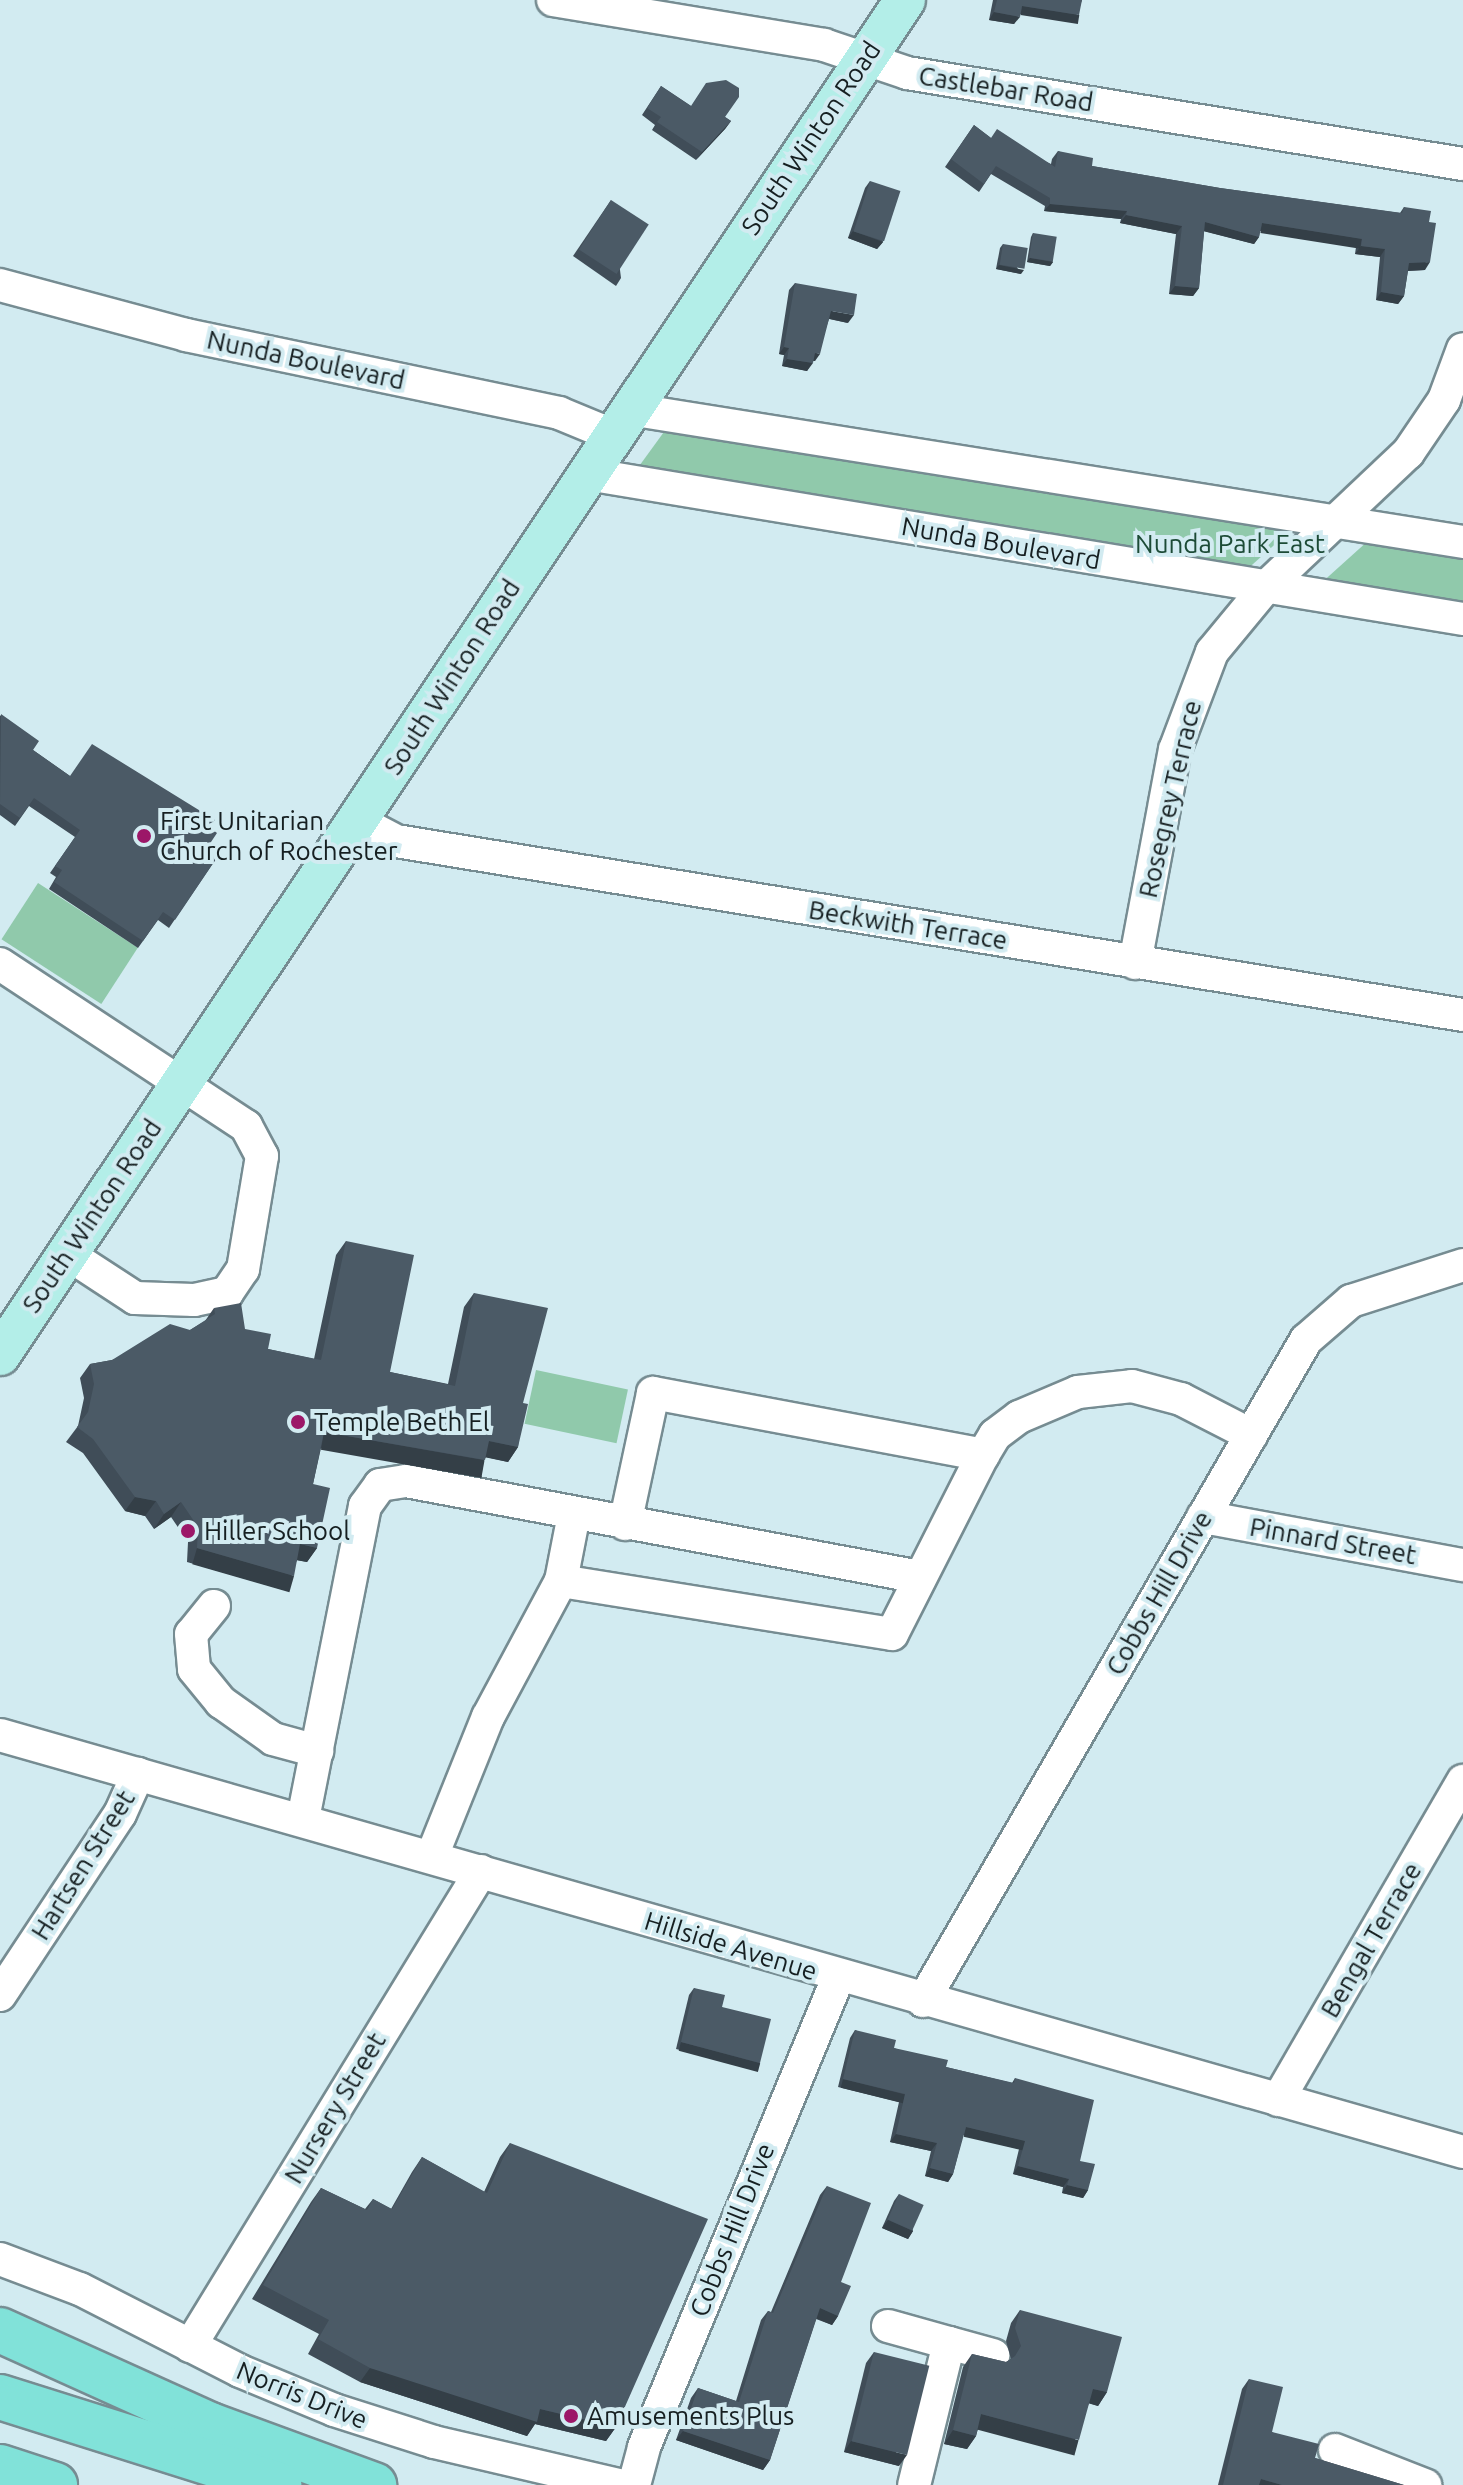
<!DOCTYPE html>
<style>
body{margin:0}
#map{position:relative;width:1463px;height:2485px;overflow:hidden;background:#d2ebf1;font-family:Ubuntu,sans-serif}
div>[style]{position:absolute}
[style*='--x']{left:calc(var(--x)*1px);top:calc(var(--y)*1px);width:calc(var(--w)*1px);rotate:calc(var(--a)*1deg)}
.green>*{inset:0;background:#90c9ab;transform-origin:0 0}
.roads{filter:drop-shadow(2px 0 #768c92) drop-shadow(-2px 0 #768c92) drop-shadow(0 2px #768c92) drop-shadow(0 -2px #768c92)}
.minor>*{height:32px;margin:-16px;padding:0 16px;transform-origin:16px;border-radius:16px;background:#fff}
.major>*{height:40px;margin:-20px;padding:0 20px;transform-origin:20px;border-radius:20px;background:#b3eee8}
.highway>*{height:44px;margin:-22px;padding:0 22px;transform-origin:22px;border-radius:22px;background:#81e2d9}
.wall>*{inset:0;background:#404d58}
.shaded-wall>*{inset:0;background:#343f47;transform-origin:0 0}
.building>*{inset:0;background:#4b5a66;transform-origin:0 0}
.dots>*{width:22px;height:22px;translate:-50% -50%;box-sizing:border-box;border:4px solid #d2ebf1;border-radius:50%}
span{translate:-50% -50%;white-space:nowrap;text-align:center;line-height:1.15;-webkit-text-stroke:8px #d2ebf1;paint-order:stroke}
.street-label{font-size:26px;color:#161f21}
.park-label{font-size:26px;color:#1c4b36}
.poi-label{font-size:26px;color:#161f21}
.left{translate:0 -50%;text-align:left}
</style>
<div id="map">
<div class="green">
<div style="clip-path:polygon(669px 425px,1282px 525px,1290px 531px,1243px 573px,637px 469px)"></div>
<div style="clip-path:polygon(1369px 540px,1463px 556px,1463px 608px,1319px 585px)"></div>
<div style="left:38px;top:883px;width:119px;height:67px;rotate:33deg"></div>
<div style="left:536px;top:1370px;width:94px;height:55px;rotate:12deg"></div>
</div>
<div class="roads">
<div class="minor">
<div style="--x:553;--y:0;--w:275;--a:9.4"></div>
<div style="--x:824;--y:45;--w:88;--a:18.6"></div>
<div style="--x:907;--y:73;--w:563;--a:9.3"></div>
<div style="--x:0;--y:285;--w:193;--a:15"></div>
<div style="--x:186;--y:335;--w:381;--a:11.8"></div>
<div style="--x:559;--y:413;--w:57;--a:22.5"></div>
<div style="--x:629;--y:409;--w:845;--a:9.06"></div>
<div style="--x:587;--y:474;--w:888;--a:9.4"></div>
<div style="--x:358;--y:821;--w:43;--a:27.8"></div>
<div style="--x:396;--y:841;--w:1081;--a:9.26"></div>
<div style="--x:1135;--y:963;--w:217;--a:-79.4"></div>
<div style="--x:1175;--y:750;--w:105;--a:-69.3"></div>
<div style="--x:1212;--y:652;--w:83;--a:-50.4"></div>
<div style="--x:1265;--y:588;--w:197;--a:-43.4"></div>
<div style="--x:1408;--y:453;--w:64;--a:-55.8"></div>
<div style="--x:1444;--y:400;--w:54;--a:-69.6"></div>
<div style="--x:0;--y:964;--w:295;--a:33.4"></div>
<div style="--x:246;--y:1126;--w:34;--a:62"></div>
<div style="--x:262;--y:1156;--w:115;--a:99.5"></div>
<div style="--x:243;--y:1269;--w:29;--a:124"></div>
<div style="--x:227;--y:1293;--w:34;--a:168"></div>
<div style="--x:194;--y:1300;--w:59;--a:-178.1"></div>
<div style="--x:135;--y:1298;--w:82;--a:-146.9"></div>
<div style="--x:1203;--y:1517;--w:264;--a:10.5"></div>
<div style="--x:625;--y:1524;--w:134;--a:-77.9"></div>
<div style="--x:653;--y:1393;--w:336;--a:10.6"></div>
<div style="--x:561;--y:1581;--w:335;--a:9.1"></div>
<div style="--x:892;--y:1634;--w:201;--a:-63.1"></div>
<div style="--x:983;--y:1455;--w:23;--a:-59"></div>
<div style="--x:995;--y:1435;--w:30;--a:-37"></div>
<div style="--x:1019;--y:1417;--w:64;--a:-23"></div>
<div style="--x:1078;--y:1392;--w:54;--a:-6.3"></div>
<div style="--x:1132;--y:1386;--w:51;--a:14.9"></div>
<div style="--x:1181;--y:1399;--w:79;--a:27.2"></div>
<div style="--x:214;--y:1606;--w:36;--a:129"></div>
<div style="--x:191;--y:1634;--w:35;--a:85"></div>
<div style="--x:194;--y:1669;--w:43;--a:50.7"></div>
<div style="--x:221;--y:1702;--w:64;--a:35.4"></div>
<div style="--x:273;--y:1739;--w:46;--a:15.3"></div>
<div style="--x:0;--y:1735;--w:1521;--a:15.91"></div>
<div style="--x:303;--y:1819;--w:319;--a:-78.8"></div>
<div style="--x:365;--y:1506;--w:26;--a:-54"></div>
<div style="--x:380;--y:1485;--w:26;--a:-9"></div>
<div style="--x:406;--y:1481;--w:523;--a:10.58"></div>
<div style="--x:432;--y:1856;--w:150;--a:-68.1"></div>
<div style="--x:488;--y:1717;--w:154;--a:-61.8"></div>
<div style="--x:561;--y:1581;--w:68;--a:-79"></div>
<div style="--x:0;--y:1995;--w:217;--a:-56.5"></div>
<div style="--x:120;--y:1814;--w:44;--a:-65.8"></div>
<div style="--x:923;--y:2001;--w:764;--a:-59.91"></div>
<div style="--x:1306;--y:1340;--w:60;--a:-40.9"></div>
<div style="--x:1351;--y:1301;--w:118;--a:-17.8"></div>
<div style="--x:1278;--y:2100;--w:369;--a:-59.9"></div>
<div style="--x:0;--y:2259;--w:85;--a:20.6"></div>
<div style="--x:80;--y:2289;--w:180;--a:27.1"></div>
<div style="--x:240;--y:2371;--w:102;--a:22.5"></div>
<div style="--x:334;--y:2410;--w:105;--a:17.7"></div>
<div style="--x:434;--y:2442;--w:190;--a:13.1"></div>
<div style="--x:888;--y:2326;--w:63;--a:15.6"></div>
<div style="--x:949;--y:2343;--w:146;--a:103.8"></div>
<div style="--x:949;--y:2343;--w:46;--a:15.3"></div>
<div style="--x:190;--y:2346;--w:557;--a:-58.51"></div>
<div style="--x:1335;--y:2450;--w:97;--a:21.3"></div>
<div style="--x:634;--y:2485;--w:39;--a:-75"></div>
<div style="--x:644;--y:2447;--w:508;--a:-67.53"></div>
</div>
<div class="major">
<div style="--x:0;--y:1355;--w:1629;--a:-56.26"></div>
</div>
<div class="highway">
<div style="--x:0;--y:2330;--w:230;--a:24.3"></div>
<div style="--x:210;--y:2425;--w:175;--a:20.1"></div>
<div style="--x:0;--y:2397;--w:293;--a:17.5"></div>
<div style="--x:0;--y:2467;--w:58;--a:18.1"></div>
</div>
</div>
<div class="wall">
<div style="clip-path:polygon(993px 0,1082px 0,1074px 22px,1020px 14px,1014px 24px,989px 20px)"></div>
<div style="clip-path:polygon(661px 86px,691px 106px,725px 117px,731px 121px,725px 129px,696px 160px,652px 130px,655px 125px,642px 115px)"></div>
<div style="clip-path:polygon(974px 125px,991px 138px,1051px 164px,1052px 159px,1058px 151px,1092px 166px,1220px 188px,1400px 213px,1404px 207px,1429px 222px,1425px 270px,1408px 271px,1404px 296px,1398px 304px,1376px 300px,1380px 257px,1355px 254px,1356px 247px,1260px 231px,1259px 237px,1254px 244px,1204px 231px,1199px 288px,1193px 296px,1169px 294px,1176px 234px,1120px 223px,1121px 219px,1044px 211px,1045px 206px,991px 174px,979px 192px,945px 167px)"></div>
<div style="clip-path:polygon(870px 181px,883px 242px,877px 249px,848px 238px,865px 188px)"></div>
<div style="clip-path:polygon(611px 200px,621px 278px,616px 286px,573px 256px)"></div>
<div style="clip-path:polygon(1033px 233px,1053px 262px,1050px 266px,1027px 262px,1031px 237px)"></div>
<div style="clip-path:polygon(1003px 244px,1021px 274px,996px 269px,1000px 248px)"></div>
<div style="clip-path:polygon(795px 283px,848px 323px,829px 319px,815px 361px,813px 361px,807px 371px,782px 366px,784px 355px,779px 354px,789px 290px)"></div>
<div style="clip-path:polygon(0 715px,33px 750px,70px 776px,210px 827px,207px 848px,218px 856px,169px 928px,158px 920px,138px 948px,49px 889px,56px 877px,50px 873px,75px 837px,29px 806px,15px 826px,0 815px)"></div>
<div style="clip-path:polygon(346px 1241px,390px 1372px,448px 1384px,464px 1307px,474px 1293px,523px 1403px,518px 1447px,508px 1462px,486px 1457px,475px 1475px,321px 1448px,313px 1484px,317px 1548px,307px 1562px,297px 1560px,284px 1590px,187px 1562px,188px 1542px,171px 1517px,154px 1529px,145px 1516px,125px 1511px,83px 1453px,66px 1442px,78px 1426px,84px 1398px,80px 1378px,90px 1364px,112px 1360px,190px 1330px,205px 1321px,214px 1308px,268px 1349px,314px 1359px,336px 1255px)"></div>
<div style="clip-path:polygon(694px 1988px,722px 2007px,760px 2063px,755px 2070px,676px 2049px,689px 1995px)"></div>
<div style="clip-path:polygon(855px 2030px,894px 2048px,946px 2067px,1012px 2083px,1015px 2078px,1080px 2161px,1088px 2190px,1083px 2198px,1062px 2193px,1063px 2187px,1013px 2174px,1019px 2149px,963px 2135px,953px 2174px,948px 2182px,925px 2176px,931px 2151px,890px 2142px,899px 2102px,838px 2087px,850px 2038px)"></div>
<div style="clip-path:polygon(510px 2143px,616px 2427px,606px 2441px,535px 2424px,527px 2436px,360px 2382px,308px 2354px,319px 2334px,252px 2299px,311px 2202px,321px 2188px,365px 2209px,373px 2199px,391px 2209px,412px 2172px,422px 2157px,484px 2192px,500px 2157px)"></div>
<div style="clip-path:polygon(827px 2186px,841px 2282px,838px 2316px,832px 2325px,816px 2319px,770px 2460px,763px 2470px,676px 2440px,691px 2398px,698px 2388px,736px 2401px,761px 2320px,768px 2311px,771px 2312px,820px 2195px)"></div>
<div style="clip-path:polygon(899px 2194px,913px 2231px,908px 2239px,882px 2228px,894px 2201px)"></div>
<div style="clip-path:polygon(1020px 2310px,1107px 2392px,1098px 2406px,1089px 2403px,1070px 2453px,978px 2429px,976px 2436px,967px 2449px,944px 2444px,963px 2367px,972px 2354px,1006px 2362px,1011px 2359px,1006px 2341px,1011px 2323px)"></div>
<div style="clip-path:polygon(874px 2352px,899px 2466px,844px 2452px,866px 2363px)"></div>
<div style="clip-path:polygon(1249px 2379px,1272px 2432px,1315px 2458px,1404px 2485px,1218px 2485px,1242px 2389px)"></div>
</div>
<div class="shaded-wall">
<div style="left:1022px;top:6px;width:58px;height:9px;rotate:9deg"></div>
<div style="clip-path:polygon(994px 12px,1020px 17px,1014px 24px,989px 20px)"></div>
<div style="clip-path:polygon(731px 121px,725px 129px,696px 160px,702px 152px)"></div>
<div style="clip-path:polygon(1050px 204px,1127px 211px,1121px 219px,1044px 211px)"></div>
<div style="clip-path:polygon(1126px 215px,1182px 226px,1176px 234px,1120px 223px)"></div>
<div style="clip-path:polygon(1205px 222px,1259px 237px,1254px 244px,1199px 230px)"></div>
<div style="left:1262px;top:223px;width:101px;height:10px;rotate:9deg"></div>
<div style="clip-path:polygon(853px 231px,883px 242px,877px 249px,848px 238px)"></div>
<div style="clip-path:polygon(1361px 246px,1385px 249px,1380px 257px,1355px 254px)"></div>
<div style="clip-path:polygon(1030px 258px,1053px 262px,1050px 266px,1027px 262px)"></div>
<div style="clip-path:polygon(1430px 262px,1425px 270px,1404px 271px,1409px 263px)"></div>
<div style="clip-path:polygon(999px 265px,1024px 270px,1021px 274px,996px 269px)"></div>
<div style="clip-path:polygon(1175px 286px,1199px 288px,1193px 296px,1169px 294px)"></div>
<div style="clip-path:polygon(1381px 292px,1404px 296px,1398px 304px,1376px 300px)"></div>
<div style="clip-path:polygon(831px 311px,854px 315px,848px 323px,826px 318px)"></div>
<div style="clip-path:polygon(784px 347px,789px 348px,784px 355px,779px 354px)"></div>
<div style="clip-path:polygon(815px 353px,820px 354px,815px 361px,809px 360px)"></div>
<div style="clip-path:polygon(787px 359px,813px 363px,807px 371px,782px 366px)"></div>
<div style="left:324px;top:1432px;width:163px;height:18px;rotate:10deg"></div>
<div style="clip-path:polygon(489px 1441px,518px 1447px,508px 1462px,479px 1456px)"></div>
<div style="clip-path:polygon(135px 1497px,156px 1501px,145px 1516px,125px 1511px)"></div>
<div style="clip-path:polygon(181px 1502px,171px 1517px,154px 1529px,164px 1514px)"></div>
<div style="clip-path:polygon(300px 1544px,317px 1548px,307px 1562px,290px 1559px)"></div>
<div style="left:197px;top:1548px;width:101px;height:17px;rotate:16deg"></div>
<div style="left:681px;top:2042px;width:82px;height:9px;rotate:15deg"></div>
<div style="left:843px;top:2079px;width:64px;height:9px;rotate:14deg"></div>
<div style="left:966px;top:2127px;width:61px;height:10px;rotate:13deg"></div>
<div style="clip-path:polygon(896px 2134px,937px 2143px,931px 2151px,890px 2142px)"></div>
<div style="clip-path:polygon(1018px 2166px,1069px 2179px,1063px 2187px,1013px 2174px)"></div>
<div style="clip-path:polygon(930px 2168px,953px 2174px,948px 2182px,925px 2176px)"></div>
<div style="clip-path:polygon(1067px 2185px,1088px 2190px,1083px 2198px,1062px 2193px)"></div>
<div style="clip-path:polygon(888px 2220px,913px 2231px,908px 2239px,882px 2228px)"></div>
<div style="clip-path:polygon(820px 2308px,838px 2316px,832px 2325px,813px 2317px)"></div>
<div style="clip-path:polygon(370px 2368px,540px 2409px,616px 2427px,606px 2441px,535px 2424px,527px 2436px,360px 2382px)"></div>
<div style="clip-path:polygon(1093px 2389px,1107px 2392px,1098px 2406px,1084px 2402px)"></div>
<div style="left:981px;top:2414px;width:101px;height:16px;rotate:15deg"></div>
<div style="clip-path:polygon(953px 2430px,976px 2436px,967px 2449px,944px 2444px)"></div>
<div style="clip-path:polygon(683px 2431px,770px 2460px,763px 2470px,676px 2440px)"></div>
<div style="clip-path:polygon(851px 2441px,907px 2455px,899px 2466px,844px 2452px)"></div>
<div style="clip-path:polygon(1261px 2479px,1282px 2485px,1256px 2485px)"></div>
</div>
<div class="building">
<div style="clip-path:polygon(997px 0,1082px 0,1079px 15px,1022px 6px,1020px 17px,994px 12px)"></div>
<div style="clip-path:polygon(726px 80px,739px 88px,739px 97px,725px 117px,731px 121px,702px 152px,657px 122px,661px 117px,647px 108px,661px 86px,691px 106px,706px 83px)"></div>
<div style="clip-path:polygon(974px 125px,991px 138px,997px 129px,1055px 167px,1058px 151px,1093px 158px,1092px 166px,1220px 188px,1402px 213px,1404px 207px,1431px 211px,1429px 222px,1436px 223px,1430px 262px,1409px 263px,1404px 296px,1381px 292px,1385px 249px,1361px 246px,1362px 239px,1262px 223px,1259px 237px,1205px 222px,1199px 288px,1175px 286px,1182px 226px,1126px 215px,1127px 211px,1050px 204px,1050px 198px,996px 166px,984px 184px,951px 159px)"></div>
<div style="left:870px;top:181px;width:32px;height:53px;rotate:18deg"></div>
<div style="left:611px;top:200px;width:45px;height:59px;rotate:33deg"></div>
<div style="left:1033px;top:233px;width:24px;height:25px;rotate:9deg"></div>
<div style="left:1003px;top:244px;width:25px;height:21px;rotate:9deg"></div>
<div style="clip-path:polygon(795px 283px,857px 294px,854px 315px,831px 311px,820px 354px,815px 353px,813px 363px,787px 359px,789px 348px,784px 347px)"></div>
<div style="clip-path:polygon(1px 714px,39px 741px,33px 750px,70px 776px,92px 744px,215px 820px,209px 827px,217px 833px,207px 848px,218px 856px,175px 920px,163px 912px,143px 941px,54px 882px,62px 870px,55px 866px,80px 830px,34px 798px,20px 818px,0 804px)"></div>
<div style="clip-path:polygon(346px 1241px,414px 1255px,390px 1372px,455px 1386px,474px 1293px,548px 1308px,523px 1403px,528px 1404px,518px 1447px,489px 1441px,485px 1460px,324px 1432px,313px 1484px,330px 1488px,317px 1548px,300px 1544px,294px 1576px,197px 1548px,198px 1527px,181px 1502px,164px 1514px,156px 1501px,135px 1497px,93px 1439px,77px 1427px,88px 1412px,94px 1384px,90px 1364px,112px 1360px,170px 1324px,190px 1330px,215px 1314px,214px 1308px,241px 1303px,245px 1329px,271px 1334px,268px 1349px,321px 1360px)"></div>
<div style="clip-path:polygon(694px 1988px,725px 1995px,722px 2007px,771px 2019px,760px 2063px,681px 2042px)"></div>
<div style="clip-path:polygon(855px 2030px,896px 2040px,894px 2048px,948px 2060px,946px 2067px,1014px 2083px,1015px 2078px,1094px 2100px,1080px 2161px,1095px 2164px,1088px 2190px,1067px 2185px,1069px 2179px,1018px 2166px,1025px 2141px,966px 2127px,953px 2174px,930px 2168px,937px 2143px,896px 2134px,905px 2094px,843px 2079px)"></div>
<div style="clip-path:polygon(510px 2143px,708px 2219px,616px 2427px,540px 2409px,537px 2422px,370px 2368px,318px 2339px,329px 2320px,263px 2285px,321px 2188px,367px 2210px,373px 2199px,392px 2209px,422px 2157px,487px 2193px)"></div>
<div style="clip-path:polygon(827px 2186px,871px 2203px,841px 2282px,851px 2286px,838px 2316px,820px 2308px,770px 2460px,683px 2431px,698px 2388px,739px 2402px,768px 2311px,773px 2313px)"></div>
<div style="left:899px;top:2194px;width:27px;height:28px;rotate:24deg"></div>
<div style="clip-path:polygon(1020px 2310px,1122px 2337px,1107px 2392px,1093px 2389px,1079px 2440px,981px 2414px,976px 2436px,953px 2430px,972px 2354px,1006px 2362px,1015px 2356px,1021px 2346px,1015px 2328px)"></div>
<div style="left:874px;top:2352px;width:57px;height:92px;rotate:14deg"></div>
<div style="clip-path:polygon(1249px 2379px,1283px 2387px,1272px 2432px,1319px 2444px,1315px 2458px,1404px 2485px,1282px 2485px,1261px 2479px,1259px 2485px,1223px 2485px)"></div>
</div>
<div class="dots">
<div style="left:144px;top:836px;background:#9c1768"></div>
<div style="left:298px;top:1422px;background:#9c1768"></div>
<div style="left:188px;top:1531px;background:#9c1768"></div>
<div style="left:571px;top:2416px;background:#9c1768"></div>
</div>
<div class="street-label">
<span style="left:1006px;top:89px;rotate:9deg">Castlebar Road</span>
<span style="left:811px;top:138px;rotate:-56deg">South Winton Road</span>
<span style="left:306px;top:360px;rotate:12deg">Nunda Boulevard</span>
<span style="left:1001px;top:543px;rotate:10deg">Nunda Boulevard</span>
<span style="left:452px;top:677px;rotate:-57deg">South Winton Road</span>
<span style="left:1170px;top:799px;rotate:-77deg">Rosegrey Terrace</span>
<span style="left:908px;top:925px;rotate:9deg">Beckwith Terrace</span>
<span style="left:92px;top:1216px;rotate:-56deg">South Winton Road</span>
<span style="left:1333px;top:1541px;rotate:10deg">Pinnard Street</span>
<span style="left:1159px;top:1593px;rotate:-60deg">Cobbs Hill Drive</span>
<span style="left:83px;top:1865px;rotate:-58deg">Hartsen Street</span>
<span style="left:1371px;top:1940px;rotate:-60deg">Bengal Terrace</span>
<span style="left:731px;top:1946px;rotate:17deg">Hillside Avenue</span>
<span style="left:335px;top:2108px;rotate:-59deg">Nursery Street</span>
<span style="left:732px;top:2230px;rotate:-68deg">Cobbs Hill Drive</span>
<span style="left:302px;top:2395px;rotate:22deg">Norris Drive</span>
</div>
<div class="park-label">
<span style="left:1230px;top:544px">Nunda Park East</span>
</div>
<div class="poi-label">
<span class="left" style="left:160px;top:836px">First Unitarian<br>Church of Rochester</span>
<span class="left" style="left:314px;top:1422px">Temple Beth El</span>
<span class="left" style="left:204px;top:1531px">Hiller School</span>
<span class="left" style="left:587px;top:2416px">Amusements Plus</span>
</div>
</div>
